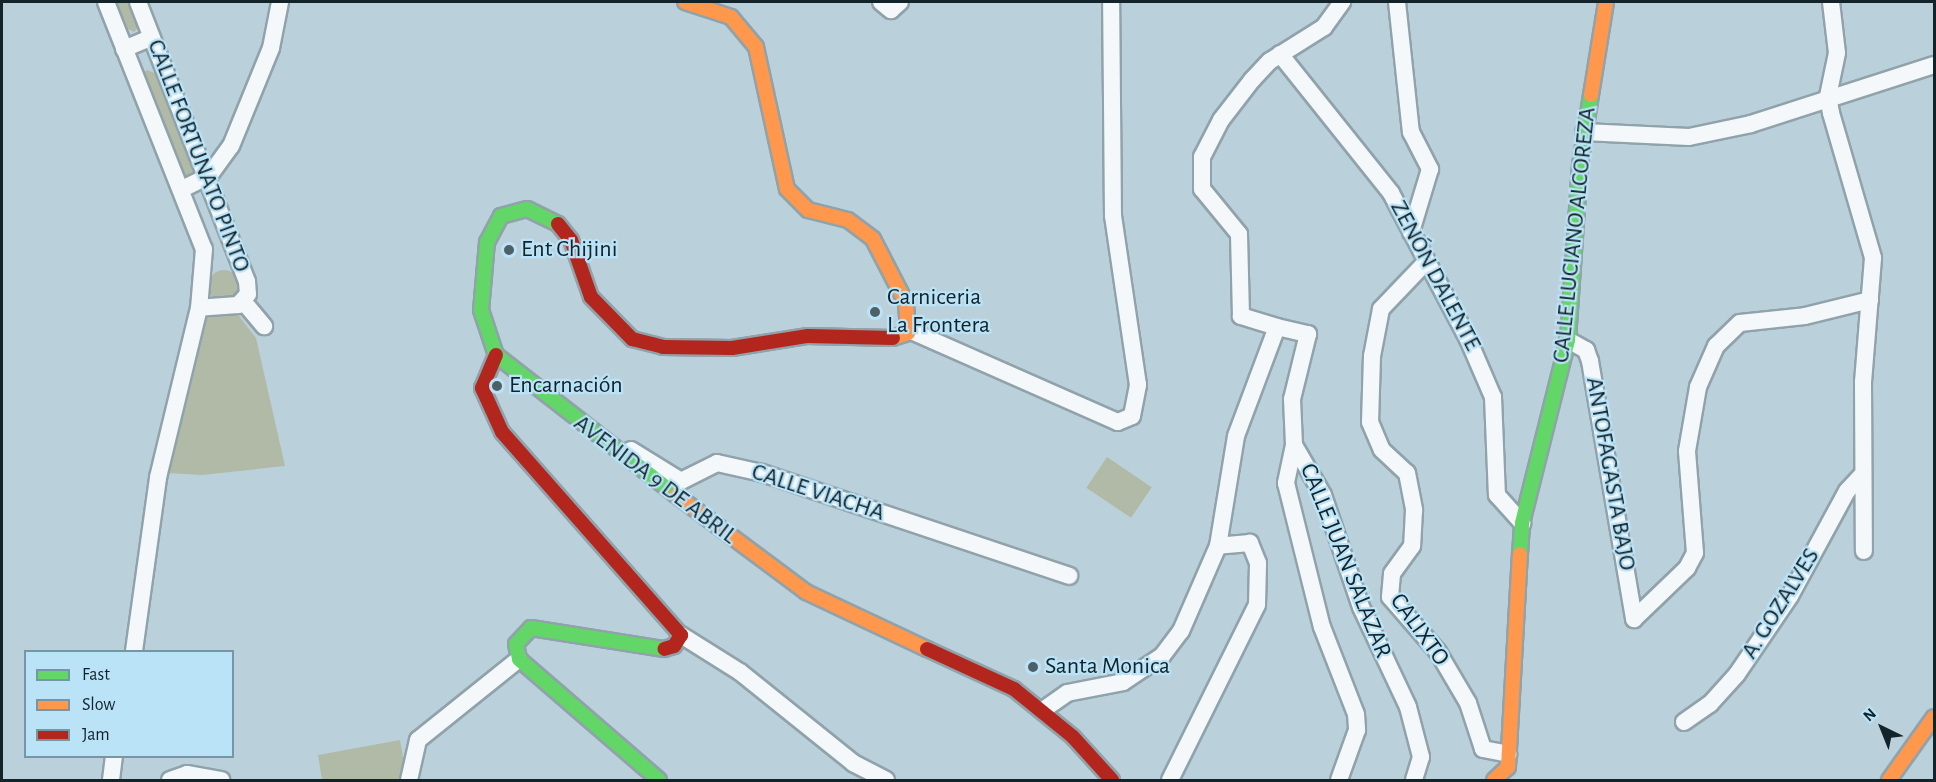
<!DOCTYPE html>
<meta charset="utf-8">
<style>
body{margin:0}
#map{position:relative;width:1936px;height:782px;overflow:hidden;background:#bad1dc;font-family:"Alegreya Sans",sans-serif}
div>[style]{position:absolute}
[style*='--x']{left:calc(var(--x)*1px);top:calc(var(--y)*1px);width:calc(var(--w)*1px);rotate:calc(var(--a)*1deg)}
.green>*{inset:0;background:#b0baa6;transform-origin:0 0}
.round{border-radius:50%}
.roads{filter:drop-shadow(2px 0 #90a2aa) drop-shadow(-2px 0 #90a2aa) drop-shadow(0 2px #90a2aa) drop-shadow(0 -2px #90a2aa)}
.street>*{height:16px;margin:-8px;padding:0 8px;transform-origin:8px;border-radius:8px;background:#f5f8fa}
.fast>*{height:14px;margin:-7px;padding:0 7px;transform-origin:7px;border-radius:7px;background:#63d668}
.slow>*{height:14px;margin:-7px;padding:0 7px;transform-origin:7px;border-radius:7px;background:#ff974d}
.jam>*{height:14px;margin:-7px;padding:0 7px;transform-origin:7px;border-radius:7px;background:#b3261e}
.dots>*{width:16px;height:16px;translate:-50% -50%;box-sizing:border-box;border:3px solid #bae3f7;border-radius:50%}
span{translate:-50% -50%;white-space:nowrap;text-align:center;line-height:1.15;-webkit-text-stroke:4.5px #bae3f7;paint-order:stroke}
.street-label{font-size:24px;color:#13232a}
.poi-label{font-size:24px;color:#13232a}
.left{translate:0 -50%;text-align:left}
.frame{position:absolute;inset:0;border:3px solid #13232a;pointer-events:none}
.legend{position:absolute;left:24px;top:650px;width:210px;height:108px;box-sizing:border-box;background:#bae3f7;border:2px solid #7796a5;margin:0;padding:8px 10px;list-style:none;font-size:18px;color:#13232a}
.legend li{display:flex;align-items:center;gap:12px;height:30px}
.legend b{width:30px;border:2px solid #7796a5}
.north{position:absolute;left:1852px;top:698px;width:60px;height:60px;-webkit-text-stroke:4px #bae3f7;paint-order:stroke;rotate:317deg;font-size:16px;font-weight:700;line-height:24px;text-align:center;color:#13232a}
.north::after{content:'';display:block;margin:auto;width:21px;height:27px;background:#13232a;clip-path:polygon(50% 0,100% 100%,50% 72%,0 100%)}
</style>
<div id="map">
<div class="green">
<div style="clip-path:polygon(115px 2px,129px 2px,139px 27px,134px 32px,124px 27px)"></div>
<div style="clip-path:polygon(147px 70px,157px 74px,197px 172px,190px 178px,185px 178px,142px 74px)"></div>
<div class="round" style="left:208px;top:270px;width:32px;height:32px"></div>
<div style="clip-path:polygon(210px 312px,236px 312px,256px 338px,285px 466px,202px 475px,167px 473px,200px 323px)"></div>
<div style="left:1107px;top:457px;width:54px;height:37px;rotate:34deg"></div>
<div style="clip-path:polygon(400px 740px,405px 769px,398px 780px,322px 780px,318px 755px)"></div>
</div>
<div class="roads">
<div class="street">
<div style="--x:106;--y:2;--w:266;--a:68.4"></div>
<div style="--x:204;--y:249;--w:59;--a:94.8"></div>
<div style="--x:199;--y:308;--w:175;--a:103.6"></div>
<div style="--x:158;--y:478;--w:176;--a:97.9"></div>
<div style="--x:138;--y:2;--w:300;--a:68.7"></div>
<div style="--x:247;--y:281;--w:13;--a:86"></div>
<div style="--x:248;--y:294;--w:15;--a:132"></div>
<div style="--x:238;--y:305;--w:39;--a:176"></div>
<div style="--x:881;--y:2;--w:13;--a:39"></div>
<div style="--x:891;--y:10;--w:12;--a:-42"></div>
<div style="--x:1397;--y:2;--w:131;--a:83.9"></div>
<div style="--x:1411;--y:132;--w:42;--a:62.8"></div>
<div style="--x:1430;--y:169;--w:66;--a:106.8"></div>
<div style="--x:1831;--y:2;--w:51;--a:83.3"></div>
<div style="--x:1837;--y:53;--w:44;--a:101.8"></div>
<div style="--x:1828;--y:96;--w:17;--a:80"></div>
<div style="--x:1831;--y:113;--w:151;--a:73.8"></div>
<div style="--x:1873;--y:258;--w:124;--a:94.6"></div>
<div style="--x:1863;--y:382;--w:169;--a:89.7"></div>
<div style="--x:124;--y:49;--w:30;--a:-23"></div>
<div style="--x:1280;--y:54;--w:178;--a:51.4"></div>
<div style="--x:1391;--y:193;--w:165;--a:62.2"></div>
<div style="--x:1468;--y:339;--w:63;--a:66.7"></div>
<div style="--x:1493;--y:397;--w:98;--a:87.7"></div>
<div style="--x:1497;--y:495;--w:38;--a:48"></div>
<div style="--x:1584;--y:132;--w:105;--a:2.7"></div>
<div style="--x:1689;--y:137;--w:63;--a:-11.8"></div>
<div style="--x:1751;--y:124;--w:192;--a:-17.9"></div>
<div style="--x:182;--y:189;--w:30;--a:-26"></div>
<div style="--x:209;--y:176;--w:37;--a:-54"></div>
<div style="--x:231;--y:146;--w:106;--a:-67.8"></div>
<div style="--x:271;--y:48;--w:47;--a:-78.9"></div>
<div style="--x:1425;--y:263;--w:64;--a:133.7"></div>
<div style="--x:1381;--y:309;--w:48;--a:100.8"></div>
<div style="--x:1372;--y:356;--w:66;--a:91.7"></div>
<div style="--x:1370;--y:422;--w:30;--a:67"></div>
<div style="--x:1382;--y:450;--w:34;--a:43"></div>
<div style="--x:1407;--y:473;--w:38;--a:79"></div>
<div style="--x:1414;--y:510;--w:36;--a:93"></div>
<div style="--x:1412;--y:546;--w:34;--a:126"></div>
<div style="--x:1392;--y:574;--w:23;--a:95"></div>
<div style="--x:1390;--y:597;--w:73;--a:48.9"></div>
<div style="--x:1438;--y:652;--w:59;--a:59.5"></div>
<div style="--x:1468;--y:703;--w:48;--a:71.9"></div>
<div style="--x:1483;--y:749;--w:26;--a:11"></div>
<div style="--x:243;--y:301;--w:33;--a:50"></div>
<div style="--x:1277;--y:327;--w:32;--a:13"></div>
<div style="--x:1308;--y:334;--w:67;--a:103.8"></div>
<div style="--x:1292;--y:399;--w:46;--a:87.5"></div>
<div style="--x:1294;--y:445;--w:39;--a:102"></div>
<div style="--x:1286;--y:483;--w:148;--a:76"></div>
<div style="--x:1322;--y:627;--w:93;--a:68.7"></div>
<div style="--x:1356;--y:714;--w:16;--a:86"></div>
<div style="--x:1357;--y:730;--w:53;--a:109.8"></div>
<div style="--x:909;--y:330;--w:228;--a:23.8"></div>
<div style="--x:1118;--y:422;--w:15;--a:-23"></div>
<div style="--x:1132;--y:416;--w:32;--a:-79"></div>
<div style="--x:1138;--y:385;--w:171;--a:-98.4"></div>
<div style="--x:1113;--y:216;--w:214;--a:-90.5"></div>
<div style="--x:1568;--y:340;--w:21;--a:29"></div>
<div style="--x:1586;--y:350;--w:12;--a:70"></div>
<div style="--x:1590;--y:361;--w:262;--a:80.3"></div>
<div style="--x:1294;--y:445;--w:58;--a:59.9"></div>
<div style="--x:1323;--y:495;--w:118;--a:71.3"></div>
<div style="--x:1361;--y:607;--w:110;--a:64.8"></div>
<div style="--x:1408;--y:707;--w:52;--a:75.4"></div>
<div style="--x:1421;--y:757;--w:24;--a:107"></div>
<div style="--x:631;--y:450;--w:59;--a:31.8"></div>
<div style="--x:681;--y:481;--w:40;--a:-26.6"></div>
<div style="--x:717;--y:463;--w:46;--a:12.5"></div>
<div style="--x:762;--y:473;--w:324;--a:18.5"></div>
<div style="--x:1634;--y:619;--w:74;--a:-43.9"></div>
<div style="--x:1687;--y:568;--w:17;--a:-62"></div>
<div style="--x:1695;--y:553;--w:102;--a:-94.5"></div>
<div style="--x:1687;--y:451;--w:65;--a:-80.2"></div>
<div style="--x:1698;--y:387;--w:45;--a:-66.3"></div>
<div style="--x:1716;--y:346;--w:33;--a:-44"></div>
<div style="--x:1740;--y:323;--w:65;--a:-6.1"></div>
<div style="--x:1805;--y:316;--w:67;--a:-13.8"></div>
<div style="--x:681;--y:635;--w:70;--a:32.1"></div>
<div style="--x:740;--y:672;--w:145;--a:38.8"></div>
<div style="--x:853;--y:763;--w:37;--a:27"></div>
<div style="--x:1043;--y:710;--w:29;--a:-35"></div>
<div style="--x:1067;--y:693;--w:57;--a:-11.1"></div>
<div style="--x:1123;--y:682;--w:47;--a:-33.7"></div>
<div style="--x:1162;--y:656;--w:31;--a:-53"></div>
<div style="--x:1181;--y:631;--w:93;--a:-66.5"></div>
<div style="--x:1218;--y:546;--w:111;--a:-80.7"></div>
<div style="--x:1236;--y:436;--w:116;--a:-69.4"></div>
<div style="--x:1277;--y:327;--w:38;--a:-163"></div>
<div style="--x:1241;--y:316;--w:82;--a:-91.4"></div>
<div style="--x:1239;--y:234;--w:58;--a:-129.4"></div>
<div style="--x:1202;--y:189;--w:32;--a:-90"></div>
<div style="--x:1202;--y:157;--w:42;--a:-62.8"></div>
<div style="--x:1221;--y:120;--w:51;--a:-52.2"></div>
<div style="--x:1252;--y:80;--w:26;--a:-47"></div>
<div style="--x:1270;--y:61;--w:64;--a:-32.2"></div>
<div style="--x:1324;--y:27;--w:31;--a:-54"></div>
<div style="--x:1684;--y:722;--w:32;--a:-35"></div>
<div style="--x:1710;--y:704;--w:40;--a:-48"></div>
<div style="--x:1737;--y:674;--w:94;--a:-55.8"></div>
<div style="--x:1790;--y:596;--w:119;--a:-61.5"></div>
<div style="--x:1847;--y:491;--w:23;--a:-47"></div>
<div style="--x:111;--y:780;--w:24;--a:-83"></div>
<div style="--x:170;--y:780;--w:18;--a:-19"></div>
<div style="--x:187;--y:774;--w:35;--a:10"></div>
<div style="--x:409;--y:780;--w:41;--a:-77.3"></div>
<div style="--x:418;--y:740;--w:129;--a:-38.7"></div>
<div style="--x:1170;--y:780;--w:195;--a:-63.6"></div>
<div style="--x:1257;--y:605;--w:42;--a:-88.6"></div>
<div style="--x:1258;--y:563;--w:22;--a:-112"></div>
<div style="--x:1250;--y:543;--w:32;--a:175"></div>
</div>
<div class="fast">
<div style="--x:558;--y:224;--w:34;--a:-154"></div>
<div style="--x:527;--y:209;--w:27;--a:165"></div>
<div style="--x:501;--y:216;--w:30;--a:118"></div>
<div style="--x:487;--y:242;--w:68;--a:95"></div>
<div style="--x:481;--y:310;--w:47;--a:71.6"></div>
<div style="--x:496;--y:355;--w:228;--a:37.9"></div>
<div style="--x:1520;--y:554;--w:31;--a:-86"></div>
<div style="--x:1522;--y:523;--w:189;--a:-75.9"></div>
<div style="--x:1568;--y:340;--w:175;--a:-86.1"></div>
<div style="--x:1580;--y:165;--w:71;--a:-81.1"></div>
<div style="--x:659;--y:780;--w:185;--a:-139.2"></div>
<div style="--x:519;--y:659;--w:15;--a:-101"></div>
<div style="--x:516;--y:644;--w:22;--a:-47"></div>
<div style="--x:531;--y:628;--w:135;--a:9"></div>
</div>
<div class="slow">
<div style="--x:685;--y:2;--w:48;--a:18.1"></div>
<div style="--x:731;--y:17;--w:39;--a:50"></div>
<div style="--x:756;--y:47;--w:145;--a:77.7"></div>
<div style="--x:787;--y:189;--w:30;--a:45"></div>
<div style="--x:808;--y:210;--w:41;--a:14"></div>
<div style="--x:848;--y:220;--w:31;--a:37"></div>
<div style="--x:873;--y:239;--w:72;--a:62.7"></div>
<div style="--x:906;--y:303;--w:30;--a:86"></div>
<div style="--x:908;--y:333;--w:16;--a:162"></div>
<div style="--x:1591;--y:95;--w:94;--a:-80.8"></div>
<div style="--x:676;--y:495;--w:162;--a:36.7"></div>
<div style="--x:806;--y:592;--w:134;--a:25.2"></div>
<div style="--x:1494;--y:780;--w:19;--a:-43"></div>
<div style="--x:1508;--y:767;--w:213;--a:-86.8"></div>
<div style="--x:1889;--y:780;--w:77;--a:-54.5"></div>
</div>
<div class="jam">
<div style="--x:558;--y:224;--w:21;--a:51"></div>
<div style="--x:571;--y:240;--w:60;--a:70.7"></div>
<div style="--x:591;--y:297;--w:59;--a:45.7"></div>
<div style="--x:632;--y:339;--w:32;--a:14"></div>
<div style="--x:663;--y:347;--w:69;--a:0.8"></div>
<div style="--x:732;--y:348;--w:77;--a:-9"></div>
<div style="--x:808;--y:336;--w:85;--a:1.3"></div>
<div style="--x:496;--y:355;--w:36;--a:113"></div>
<div style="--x:482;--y:388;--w:48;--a:65.6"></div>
<div style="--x:502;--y:432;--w:271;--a:48.6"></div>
<div style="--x:681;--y:635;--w:13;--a:122"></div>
<div style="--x:674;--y:646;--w:10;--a:163"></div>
<div style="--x:927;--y:649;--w:96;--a:24.7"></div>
<div style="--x:1014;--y:689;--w:76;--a:39.1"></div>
<div style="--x:1073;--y:737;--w:58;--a:47.8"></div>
</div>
</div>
<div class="dots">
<div style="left:509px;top:250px;background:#4d6068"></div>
<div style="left:875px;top:312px;background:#4d6068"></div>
<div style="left:497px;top:386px;background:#4d6068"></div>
<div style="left:1033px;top:667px;background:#4d6068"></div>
</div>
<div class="street-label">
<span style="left:198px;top:156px;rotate:69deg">CALLE FORTUNATO PINTO</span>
<span style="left:1575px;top:235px;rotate:-84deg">CALLE LUCIANO ALCOREZA</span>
<span style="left:1435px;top:276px;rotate:62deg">ZENÓN DALENTE</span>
<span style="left:1610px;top:474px;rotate:80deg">ANTOFAGASTA BAJO</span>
<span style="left:655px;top:480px;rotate:37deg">AVENIDA 9 DE ABRIL</span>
<span style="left:818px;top:493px;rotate:18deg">CALLE VIACHA</span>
<span style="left:1345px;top:561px;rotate:68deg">CALLE JUAN SALAZAR</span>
<span style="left:1781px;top:604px;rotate:-58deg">A. GOZALVES</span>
<span style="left:1419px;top:630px;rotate:54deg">CALIXTO</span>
</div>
<div class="poi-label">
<span class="left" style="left:521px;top:250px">Ent Chijini</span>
<span class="left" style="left:887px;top:312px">Carniceria<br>La Frontera</span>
<span class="left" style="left:509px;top:386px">Encarnación</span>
<span class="left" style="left:1045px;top:667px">Santa Monica</span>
</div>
<div class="frame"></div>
<ul class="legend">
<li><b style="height:8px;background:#63d668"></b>Fast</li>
<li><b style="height:8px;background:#ff974d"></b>Slow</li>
<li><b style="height:8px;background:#b3261e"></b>Jam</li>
</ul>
<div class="north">N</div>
</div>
